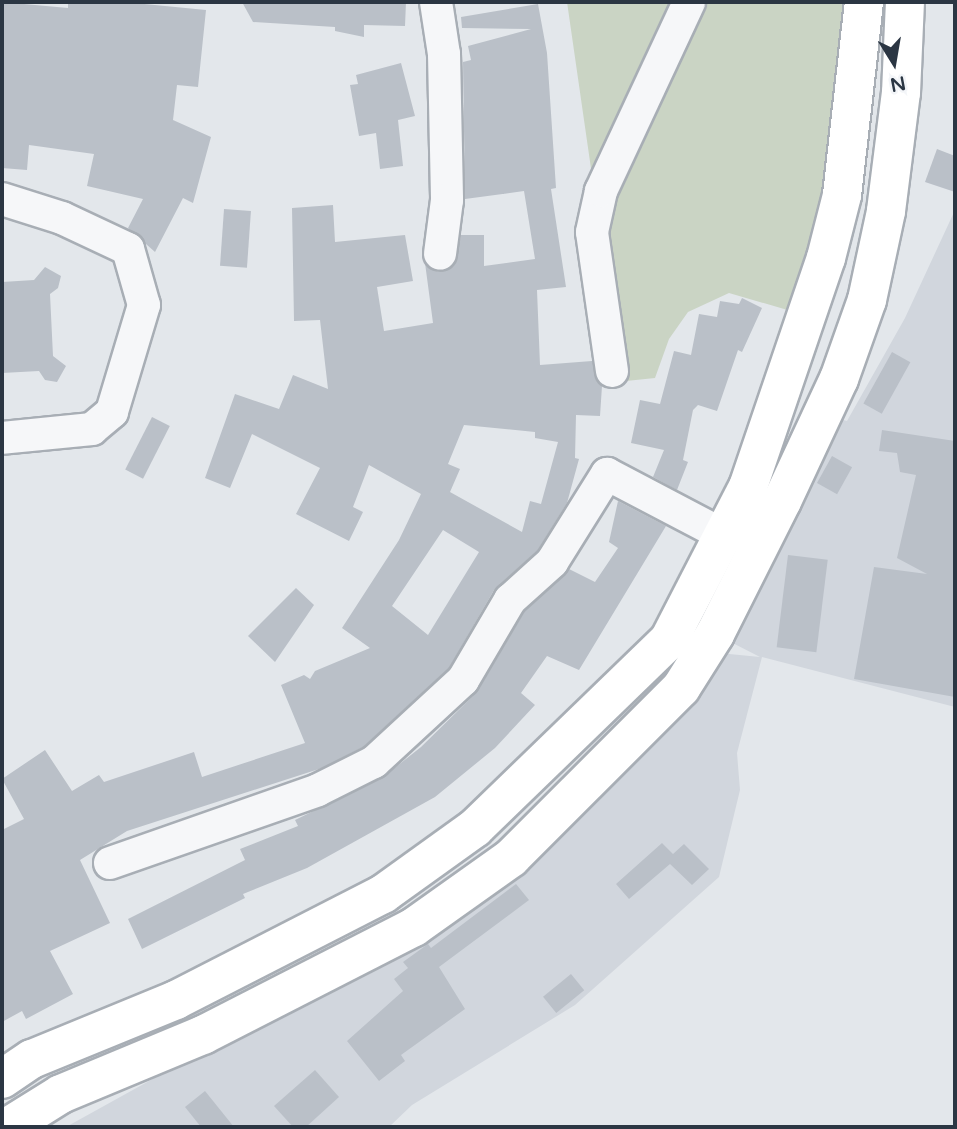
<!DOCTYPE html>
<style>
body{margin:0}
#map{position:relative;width:957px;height:1129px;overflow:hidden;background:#e3e7eb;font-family:"Varela Round",sans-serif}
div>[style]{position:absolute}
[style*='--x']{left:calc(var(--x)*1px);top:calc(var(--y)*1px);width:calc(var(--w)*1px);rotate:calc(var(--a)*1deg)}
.built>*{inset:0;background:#d1d6dd}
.green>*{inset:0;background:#cad4c4}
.building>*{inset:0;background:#bac0c8;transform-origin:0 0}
.roads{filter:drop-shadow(2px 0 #a8aeb5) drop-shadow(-2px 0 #a8aeb5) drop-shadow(0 2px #a8aeb5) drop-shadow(0 -2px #a8aeb5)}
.street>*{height:32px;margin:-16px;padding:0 16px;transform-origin:16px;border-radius:16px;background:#f6f7f9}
.secondary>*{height:38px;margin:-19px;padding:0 19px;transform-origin:19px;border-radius:19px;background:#fff}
span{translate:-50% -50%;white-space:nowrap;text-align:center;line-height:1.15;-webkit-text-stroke:7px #f3f5f8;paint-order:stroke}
.frame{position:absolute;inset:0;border:4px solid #2b3643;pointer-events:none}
.north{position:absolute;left:859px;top:28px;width:70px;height:70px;-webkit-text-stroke:5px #f3f5f8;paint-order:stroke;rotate:169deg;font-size:19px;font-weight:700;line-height:28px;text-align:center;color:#2b3643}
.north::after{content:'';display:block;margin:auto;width:24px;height:32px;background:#2b3643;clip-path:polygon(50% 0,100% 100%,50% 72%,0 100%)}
</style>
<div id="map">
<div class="built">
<div style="clip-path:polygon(955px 210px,955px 707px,762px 657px,737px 753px,740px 790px,719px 877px,575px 1005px,412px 1105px,389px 1127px,66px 1127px,315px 989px,527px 864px,719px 653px,760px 657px,715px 634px,822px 415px,847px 421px,905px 318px)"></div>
</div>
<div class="green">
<div style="clip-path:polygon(567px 2px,864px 2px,808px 316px,729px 293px,688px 312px,669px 339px,655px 378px,626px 381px,617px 349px)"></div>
</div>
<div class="building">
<div style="clip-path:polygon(2px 2px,68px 8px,68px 2px,124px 2px,206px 10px,198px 87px,177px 85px,173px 120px,211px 137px,193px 203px,183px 198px,155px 252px,128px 228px,143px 199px,87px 186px,94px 154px,29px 145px,27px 170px,2px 168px)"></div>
<div style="clip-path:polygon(242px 2px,406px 2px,405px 26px,364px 25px,364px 37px,335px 31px,335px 27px,253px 22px)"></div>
<div style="clip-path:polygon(evenodd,538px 4px,547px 53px,556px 188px,551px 189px,566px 287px,537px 290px,540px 365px,592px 361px,602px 386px,600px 416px,576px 415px,575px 458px,579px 459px,567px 503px,538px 550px,494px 590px,449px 668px,363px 747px,322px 768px,127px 831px,80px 860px,110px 923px,50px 951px,73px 994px,26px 1019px,22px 1011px,2px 1022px,2px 830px,24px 819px,2px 779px,45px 750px,72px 791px,99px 775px,104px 782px,194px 752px,202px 777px,305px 743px,281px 685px,304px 675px,310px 679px,315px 671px,370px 648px,342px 628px,399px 540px,421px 494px,369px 465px,353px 507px,363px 512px,349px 541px,296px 514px,320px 468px,252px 434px,230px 488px,205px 478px,235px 394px,279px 409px,293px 375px,328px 389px,320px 320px,294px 321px,292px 208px,333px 205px,335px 242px,405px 235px,413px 281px,377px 287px,384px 331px,433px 323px,425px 263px,438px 272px,454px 266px,461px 235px,484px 235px,484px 266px,535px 259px,524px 191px,465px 199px,463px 62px,471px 60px,468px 46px,531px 29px,462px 28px,461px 17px,538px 4px,464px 425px,535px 432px,535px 438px,558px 442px,541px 504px,530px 501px,522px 532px,450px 492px,460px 469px,448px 464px,464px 425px,538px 4px,443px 530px,479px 552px,428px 635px,392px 606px,443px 530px)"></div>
<div style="clip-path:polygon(401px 63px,415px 116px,398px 120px,403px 166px,380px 169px,376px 133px,359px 136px,350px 85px,358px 84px,356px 75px)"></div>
<div style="clip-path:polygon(937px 149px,955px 156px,955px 192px,925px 182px)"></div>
<div style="left:224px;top:209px;width:27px;height:57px;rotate:4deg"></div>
<div style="clip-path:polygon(45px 267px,61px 276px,58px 288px,50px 294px,53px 356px,66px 366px,57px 382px,45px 380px,39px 371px,2px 373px,2px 282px,34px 280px)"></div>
<div style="clip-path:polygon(742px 298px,762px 308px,742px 352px,738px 350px,717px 411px,698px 405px,693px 410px,683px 460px,688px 462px,677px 490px,653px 477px,664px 450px,631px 443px,640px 400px,660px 404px,674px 351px,691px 355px,699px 314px,717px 317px,720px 301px,739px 304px)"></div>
<div style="left:892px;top:352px;width:21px;height:59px;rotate:29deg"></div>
<div style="left:152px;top:417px;width:20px;height:59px;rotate:27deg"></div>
<div style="clip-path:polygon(882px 430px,955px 441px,955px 697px,854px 679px,874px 567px,927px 574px,897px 558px,916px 475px,900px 472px,897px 453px,879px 451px)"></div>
<div style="left:832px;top:456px;width:23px;height:31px;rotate:29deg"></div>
<div style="clip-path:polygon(618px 501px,666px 526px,579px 670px,547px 656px,521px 693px,535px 705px,495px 748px,435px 797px,307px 868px,243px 894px,245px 898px,142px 949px,128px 919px,245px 860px,240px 849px,298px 826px,295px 820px,382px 778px,421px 747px,476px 693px,524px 612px,569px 569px,595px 582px,618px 548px,609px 542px)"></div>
<div style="left:788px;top:555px;width:40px;height:93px;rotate:7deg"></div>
<div style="clip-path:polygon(296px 588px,314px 605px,275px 662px,248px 636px)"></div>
<div style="clip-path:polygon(662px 843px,673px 854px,684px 844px,709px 869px,692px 885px,670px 864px,629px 899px,616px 884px)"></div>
<div style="clip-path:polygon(516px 884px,529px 900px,439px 967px,465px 1009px,401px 1055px,405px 1061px,379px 1081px,347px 1041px,403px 991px,394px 979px,408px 968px,403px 962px,428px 944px,431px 948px)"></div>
<div style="left:571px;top:974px;width:21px;height:36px;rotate:51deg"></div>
<div style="clip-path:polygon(315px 1070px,339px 1097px,306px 1127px,293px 1127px,274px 1106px)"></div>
<div style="clip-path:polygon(205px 1091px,234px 1127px,201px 1127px,185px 1107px)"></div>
</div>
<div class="roads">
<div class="street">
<div style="--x:436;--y:2;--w:53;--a:81.3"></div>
<div style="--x:444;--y:54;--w:146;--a:88.8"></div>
<div style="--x:447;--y:200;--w:54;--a:97.4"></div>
<div style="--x:2;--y:199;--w:63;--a:17.6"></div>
<div style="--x:62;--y:218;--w:73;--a:25.2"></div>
<div style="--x:128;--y:249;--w:58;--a:74.1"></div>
<div style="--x:144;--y:305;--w:112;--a:106.7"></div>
<div style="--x:112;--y:412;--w:26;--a:140"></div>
<div style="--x:92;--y:429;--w:90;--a:174.3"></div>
<div style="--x:612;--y:371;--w:140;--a:-98.2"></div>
<div style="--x:592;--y:232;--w:42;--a:-77.6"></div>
<div style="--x:601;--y:191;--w:208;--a:-65"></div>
<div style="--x:110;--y:863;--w:220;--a:-19.3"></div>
<div style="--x:318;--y:790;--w:63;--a:-26.6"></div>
<div style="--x:374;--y:762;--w:121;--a:-42.7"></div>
<div style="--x:463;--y:680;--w:93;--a:-59.6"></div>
<div style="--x:510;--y:600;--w:57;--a:-42.1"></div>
<div style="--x:552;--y:562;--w:104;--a:-58"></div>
<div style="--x:607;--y:474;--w:131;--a:27.7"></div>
</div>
<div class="secondary">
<div style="--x:2;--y:1079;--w:36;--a:-34"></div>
<div style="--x:32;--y:1059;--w:156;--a:-22.3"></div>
<div style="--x:176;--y:1000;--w:233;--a:-27.1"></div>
<div style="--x:383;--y:894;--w:113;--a:-35.7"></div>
<div style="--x:475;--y:828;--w:270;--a:-44.1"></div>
<div style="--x:669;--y:640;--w:172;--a:-62.7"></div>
<div style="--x:748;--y:487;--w:242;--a:-71.2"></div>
<div style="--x:826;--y:258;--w:65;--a:-75.7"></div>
<div style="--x:842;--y:195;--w:194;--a:-83.5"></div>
<div style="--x:8;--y:1127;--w:62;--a:-31.9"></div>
<div style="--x:61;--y:1094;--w:154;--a:-22.6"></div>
<div style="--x:203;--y:1035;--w:237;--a:-27.1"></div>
<div style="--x:414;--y:927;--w:119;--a:-35.4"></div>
<div style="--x:511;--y:858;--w:240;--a:-45"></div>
<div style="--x:681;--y:688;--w:64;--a:-57.8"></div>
<div style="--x:715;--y:634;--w:149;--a:-63.3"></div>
<div style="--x:782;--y:501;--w:135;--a:-65"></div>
<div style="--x:839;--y:379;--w:84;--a:-70.5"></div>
<div style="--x:867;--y:300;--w:91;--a:-77.9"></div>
<div style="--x:886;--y:211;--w:119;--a:-82.8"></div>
<div style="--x:901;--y:93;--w:91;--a:-87.5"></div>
</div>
</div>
<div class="frame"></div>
<div class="north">N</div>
</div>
